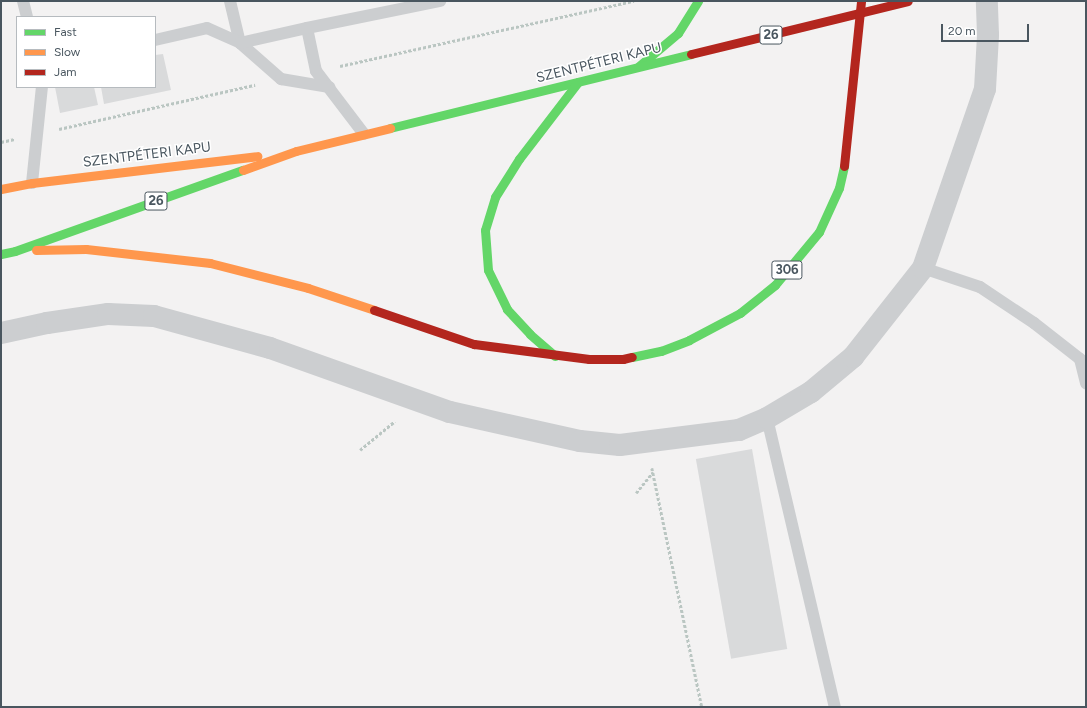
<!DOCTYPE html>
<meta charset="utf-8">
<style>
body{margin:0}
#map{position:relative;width:1087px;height:708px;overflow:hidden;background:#f3f2f2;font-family:Figtree,sans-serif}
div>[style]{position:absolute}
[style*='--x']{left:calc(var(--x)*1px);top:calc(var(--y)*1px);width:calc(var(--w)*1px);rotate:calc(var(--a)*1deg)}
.building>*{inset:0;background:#d9dadb;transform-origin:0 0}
.path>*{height:2.5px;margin-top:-1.25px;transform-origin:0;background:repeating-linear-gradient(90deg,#bac6c2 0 3px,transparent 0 5px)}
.lane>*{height:12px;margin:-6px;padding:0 6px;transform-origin:6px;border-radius:6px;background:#ccced0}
.street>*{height:22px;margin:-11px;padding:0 11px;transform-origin:11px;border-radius:11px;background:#ccced0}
.fast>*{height:9px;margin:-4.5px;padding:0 4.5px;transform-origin:4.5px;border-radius:4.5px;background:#63d668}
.slow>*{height:9px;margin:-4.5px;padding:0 4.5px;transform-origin:4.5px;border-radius:4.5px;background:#ff974d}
.jam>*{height:9px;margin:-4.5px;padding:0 4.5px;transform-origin:4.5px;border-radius:4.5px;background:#b3261e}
.jam-bridge>*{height:9px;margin:-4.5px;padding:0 4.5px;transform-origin:4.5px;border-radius:4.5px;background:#b3261e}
span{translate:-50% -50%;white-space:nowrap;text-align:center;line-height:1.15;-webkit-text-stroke:3px #fff;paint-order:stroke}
.shield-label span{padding:1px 3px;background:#fff;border:1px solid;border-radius:3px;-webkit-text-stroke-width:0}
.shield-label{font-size:13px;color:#49565f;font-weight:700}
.street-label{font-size:14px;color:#49565f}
.frame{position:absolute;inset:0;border:2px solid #49565f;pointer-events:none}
.legend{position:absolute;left:16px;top:16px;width:140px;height:72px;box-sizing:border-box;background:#fff;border:1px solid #b6bbbf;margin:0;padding:5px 7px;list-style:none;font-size:12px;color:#49565f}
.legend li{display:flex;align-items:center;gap:8px;height:20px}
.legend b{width:20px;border:1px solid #b6bbbf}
.scale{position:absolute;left:941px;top:24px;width:88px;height:18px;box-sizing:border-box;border:2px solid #49565f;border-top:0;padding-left:5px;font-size:12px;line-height:14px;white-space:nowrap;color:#49565f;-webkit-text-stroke:3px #fff;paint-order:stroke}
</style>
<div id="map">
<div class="building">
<div style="clip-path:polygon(163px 54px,171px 90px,104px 104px,101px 87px,155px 87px,155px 55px)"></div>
<div style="clip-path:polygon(55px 87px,94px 87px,98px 105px,60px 113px)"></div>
<div style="left:752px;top:449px;width:203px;height:57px;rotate:80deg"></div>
</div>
<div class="path">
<div style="--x:340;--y:66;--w:301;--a:-12.5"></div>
<div style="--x:59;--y:129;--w:201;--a:-12.7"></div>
<div style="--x:1;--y:142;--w:14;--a:-12"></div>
<div style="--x:360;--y:450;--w:45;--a:-39.6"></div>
<div style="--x:652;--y:468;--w:244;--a:78.2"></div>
<div style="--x:636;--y:493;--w:27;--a:-51"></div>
</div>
<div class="lane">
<div style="--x:23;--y:1;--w:16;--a:76"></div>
<div style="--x:230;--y:1;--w:43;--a:76.6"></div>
<div style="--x:307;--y:28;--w:44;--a:78.2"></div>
<div style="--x:316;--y:71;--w:79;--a:52.7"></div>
<div style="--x:155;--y:40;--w:53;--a:-13"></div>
<div style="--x:207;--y:28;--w:36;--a:24"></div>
<div style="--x:240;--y:43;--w:55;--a:41.3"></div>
<div style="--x:281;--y:79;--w:49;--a:9.5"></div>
<div style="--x:240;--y:43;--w:69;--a:-12.6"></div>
<div style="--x:307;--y:28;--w:136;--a:-11.5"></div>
<div style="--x:32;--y:183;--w:97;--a:-84.1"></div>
<div style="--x:923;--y:268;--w:60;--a:18.4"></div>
<div style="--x:980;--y:287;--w:65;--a:33.7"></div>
<div style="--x:1034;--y:323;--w:58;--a:38"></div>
<div style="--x:1080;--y:359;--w:25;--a:76"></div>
<div style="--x:767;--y:418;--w:297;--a:76.8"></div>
</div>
<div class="street">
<div style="--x:1;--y:333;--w:47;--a:-12.3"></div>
<div style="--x:47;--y:323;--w:62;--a:-8.4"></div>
<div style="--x:108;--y:314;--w:46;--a:2.5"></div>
<div style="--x:154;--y:316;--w:120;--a:15.4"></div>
<div style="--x:270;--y:348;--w:191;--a:19.6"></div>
<div style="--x:450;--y:412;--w:133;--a:12.6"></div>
<div style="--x:580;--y:441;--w:40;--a:5.7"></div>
<div style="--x:620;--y:445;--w:120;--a:-7.2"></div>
<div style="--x:739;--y:430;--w:30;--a:-23"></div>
<div style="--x:767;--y:418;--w:51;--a:-30.6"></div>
<div style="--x:811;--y:392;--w:55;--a:-39.8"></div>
<div style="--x:853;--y:357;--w:113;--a:-51.8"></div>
<div style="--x:923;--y:268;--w:189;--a:-70.9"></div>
<div style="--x:985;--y:89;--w:54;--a:-86.8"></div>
<div style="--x:988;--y:35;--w:34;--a:-92"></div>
</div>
<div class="fast">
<div style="--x:639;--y:66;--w:51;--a:-40.2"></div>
<div style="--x:678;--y:33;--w:38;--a:-58"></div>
<div style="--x:390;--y:128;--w:310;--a:-13.8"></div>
<div style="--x:1;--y:254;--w:14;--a:-12"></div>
<div style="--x:15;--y:251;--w:242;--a:-19.6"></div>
<div style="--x:555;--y:356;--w:33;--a:-139"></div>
<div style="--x:530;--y:334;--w:34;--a:-133"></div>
<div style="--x:507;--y:309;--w:43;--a:-116"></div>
<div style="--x:488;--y:270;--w:40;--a:-94.3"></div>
<div style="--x:485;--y:230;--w:34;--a:-73"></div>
<div style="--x:495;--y:197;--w:45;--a:-57.7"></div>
<div style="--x:519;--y:159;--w:97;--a:-52.5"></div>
<div style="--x:632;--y:357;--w:30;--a:-12"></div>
<div style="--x:661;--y:351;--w:30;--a:-21"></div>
<div style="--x:689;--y:340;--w:58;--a:-27.9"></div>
<div style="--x:740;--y:313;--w:45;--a:-38.7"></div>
<div style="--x:775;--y:285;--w:69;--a:-50.3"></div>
<div style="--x:819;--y:232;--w:48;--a:-65.6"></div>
<div style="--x:839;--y:188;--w:23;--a:-77"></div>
</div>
<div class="slow">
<div style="--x:243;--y:170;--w:56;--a:-19.7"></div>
<div style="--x:296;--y:151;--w:97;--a:-13.7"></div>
<div style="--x:1;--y:189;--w:32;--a:-11"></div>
<div style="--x:32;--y:183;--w:227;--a:-6.8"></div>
<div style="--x:36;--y:250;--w:50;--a:-1.1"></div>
<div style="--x:86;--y:249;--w:125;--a:6.4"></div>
<div style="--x:210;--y:263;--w:101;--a:14.3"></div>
<div style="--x:308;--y:288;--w:70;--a:18.4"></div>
</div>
<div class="jam">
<div style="--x:691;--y:54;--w:223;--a:-13.7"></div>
<div style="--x:374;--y:310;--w:106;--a:18.8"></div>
<div style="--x:474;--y:344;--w:116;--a:7.4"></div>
<div style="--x:589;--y:359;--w:34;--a:0"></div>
<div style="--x:623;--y:359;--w:9;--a:-13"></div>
</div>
<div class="jam-bridge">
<div style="--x:844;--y:166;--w:166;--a:-84.1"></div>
</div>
<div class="shield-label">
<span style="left:771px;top:35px">26</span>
<span style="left:156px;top:201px">26</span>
<span style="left:787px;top:270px">306</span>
</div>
<div class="street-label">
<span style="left:599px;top:63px;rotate:-14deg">SZENTPÉTERI KAPU</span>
<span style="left:147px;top:155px;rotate:-7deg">SZENTPÉTERI KAPU</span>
</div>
<div class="frame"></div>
<ul class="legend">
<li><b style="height:5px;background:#63d668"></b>Fast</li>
<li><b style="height:5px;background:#ff974d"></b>Slow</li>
<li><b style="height:5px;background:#b3261e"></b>Jam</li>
</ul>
<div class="scale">20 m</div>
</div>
